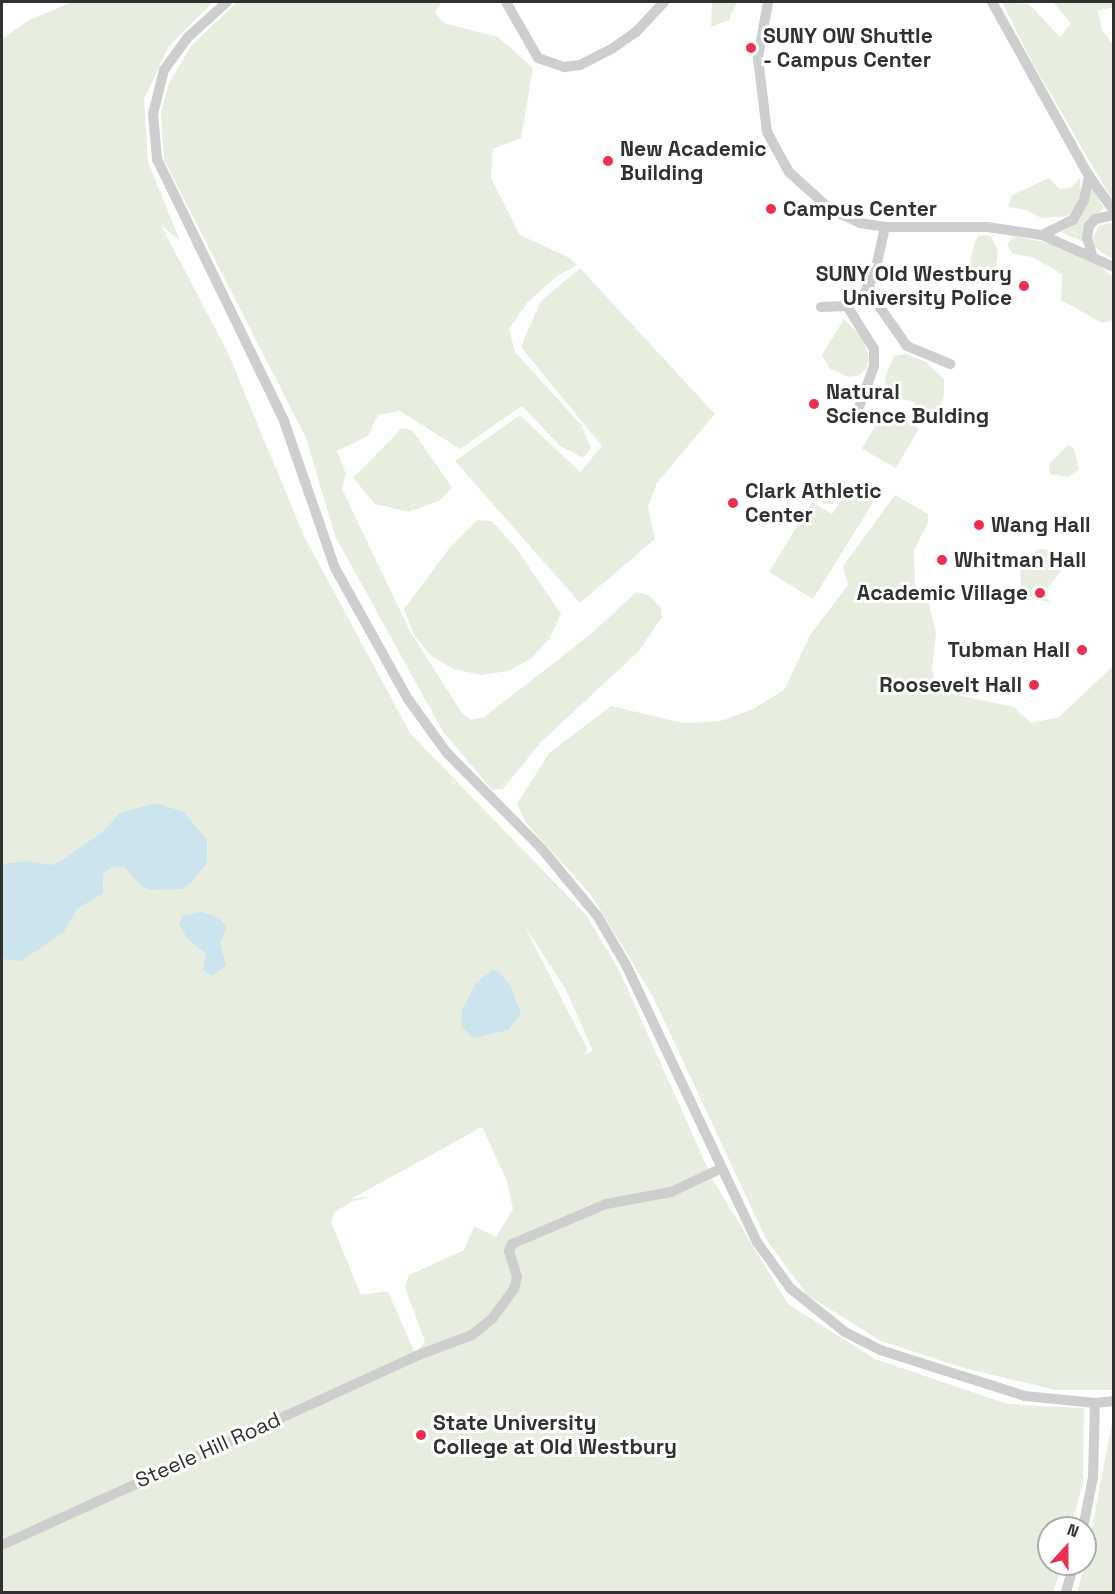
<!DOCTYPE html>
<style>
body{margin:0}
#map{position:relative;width:1115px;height:1594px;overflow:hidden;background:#fff;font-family:"Space Grotesk",sans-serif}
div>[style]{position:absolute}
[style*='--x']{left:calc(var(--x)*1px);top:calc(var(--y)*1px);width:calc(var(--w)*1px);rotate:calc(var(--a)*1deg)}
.green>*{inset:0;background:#e8eedf;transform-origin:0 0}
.water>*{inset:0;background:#cbe4ee}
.minor>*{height:10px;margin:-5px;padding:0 5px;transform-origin:5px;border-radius:5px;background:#cecece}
.dots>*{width:16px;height:16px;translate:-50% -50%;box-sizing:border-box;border:3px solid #fff;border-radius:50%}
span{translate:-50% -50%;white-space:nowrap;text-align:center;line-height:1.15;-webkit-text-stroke:6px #fff;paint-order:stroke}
.poi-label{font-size:21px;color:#313131;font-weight:700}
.left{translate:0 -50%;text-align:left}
.right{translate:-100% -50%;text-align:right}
.street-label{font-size:21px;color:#313131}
.frame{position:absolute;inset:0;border:3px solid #313131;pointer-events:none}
.north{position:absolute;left:1037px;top:1516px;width:60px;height:60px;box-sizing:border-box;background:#fff;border:2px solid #adadad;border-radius:50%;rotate:21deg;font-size:16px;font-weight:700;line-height:24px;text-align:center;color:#313131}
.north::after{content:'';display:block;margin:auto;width:21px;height:27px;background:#ec2e4f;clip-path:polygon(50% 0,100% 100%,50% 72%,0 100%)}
</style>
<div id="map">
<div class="green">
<div style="clip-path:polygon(evenodd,72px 2px,213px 2px,169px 46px,144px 99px,148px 162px,180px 241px,161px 225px,228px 353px,304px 536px,410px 733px,586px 915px,619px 970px,713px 1180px,788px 1304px,875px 1359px,1008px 1404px,1084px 1408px,1083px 1482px,1071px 1528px,1049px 1528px,1049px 1564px,1063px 1564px,1053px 1592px,2px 1592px,2px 39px,29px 20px,72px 2px,524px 925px,566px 990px,593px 1051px,583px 1055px,588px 1050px,524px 925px,72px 2px,482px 1127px,507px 1181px,513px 1209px,496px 1237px,474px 1226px,464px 1250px,409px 1275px,405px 1287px,425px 1342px,415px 1353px,388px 1291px,361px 1295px,331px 1222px,334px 1213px,351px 1202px,372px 1196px,351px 1199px,482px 1127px)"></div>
<div style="clip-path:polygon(237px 2px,442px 2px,435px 12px,444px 23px,498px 37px,533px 68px,521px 138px,493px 149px,491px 178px,520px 235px,566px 256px,577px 265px,557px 276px,527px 303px,509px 329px,515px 352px,582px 426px,591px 448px,583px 458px,560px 446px,522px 406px,460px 449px,400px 411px,378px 415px,368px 436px,337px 451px,346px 473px,342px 489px,410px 631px,461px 712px,471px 720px,484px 717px,591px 634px,636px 592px,650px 596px,661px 608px,662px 617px,638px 652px,541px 742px,503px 789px,492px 790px,442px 730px,335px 536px,306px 438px,164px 160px,161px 112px,168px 85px,191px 46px)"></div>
<div style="clip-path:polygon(712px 2px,737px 2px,729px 20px,711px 27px)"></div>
<div style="clip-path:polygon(1002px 2px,1029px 4px,1060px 37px,1071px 23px,1053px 2px,1113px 2px,1113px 8px,1098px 10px,1102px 30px,1113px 45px,1113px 201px,1032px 62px)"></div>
<div style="clip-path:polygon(1049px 178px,1060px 189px,1070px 188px,1080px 178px,1081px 194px,1076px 210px,1067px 216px,1041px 218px,1026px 210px,1008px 207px,1012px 195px)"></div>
<div style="clip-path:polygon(1092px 187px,1104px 208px,1084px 226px,1083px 242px,1061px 232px,1073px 225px)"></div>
<div style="clip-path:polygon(1107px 223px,1113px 225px,1113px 260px,1095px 247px,1093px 237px,1099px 226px)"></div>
<div style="clip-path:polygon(990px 235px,998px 250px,996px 266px,988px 281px,977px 284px,968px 271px,974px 244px,978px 236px)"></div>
<div style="clip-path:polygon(1013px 236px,1049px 243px,1100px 266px,1113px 277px,1112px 320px,1102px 323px,1061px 300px,1062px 274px,1032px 257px,1013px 254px,1007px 245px)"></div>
<div style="clip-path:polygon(580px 268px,715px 414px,657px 483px,648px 506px,655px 539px,580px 603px,455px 461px,520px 415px,580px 472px,602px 446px,521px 347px,540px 302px)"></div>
<div style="clip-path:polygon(844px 319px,863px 338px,869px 359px,866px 369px,858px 376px,848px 377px,830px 369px,822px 355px)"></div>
<div style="clip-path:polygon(906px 354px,926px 362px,944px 379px,944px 396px,935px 419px,927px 422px,918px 414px,914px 402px,887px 395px,885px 377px,894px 356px)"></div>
<div style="left:885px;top:409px;width:39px;height:46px;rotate:30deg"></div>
<div style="clip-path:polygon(402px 428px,412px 430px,452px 487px,441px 500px,409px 512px,375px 504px,353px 478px)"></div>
<div style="clip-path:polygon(1068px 445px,1074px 448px,1079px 470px,1068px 477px,1050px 474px,1049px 464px)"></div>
<div style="clip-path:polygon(844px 480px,847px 484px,833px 504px,825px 504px,818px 497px,825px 485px)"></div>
<div style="clip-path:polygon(850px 486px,874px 501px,813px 599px,769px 572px,812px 502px,832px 514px)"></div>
<div style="clip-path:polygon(895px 495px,928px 514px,928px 523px,914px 550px,915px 586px,929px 604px,936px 633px,932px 669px,938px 691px,1014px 707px,1031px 723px,1059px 717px,1113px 666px,1113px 1390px,1056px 1390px,967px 1369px,881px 1341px,807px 1295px,766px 1239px,652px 995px,591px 895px,526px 823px,517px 804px,549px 753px,611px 706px,683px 723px,720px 721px,753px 709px,784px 690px,810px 635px,848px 585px,843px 566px)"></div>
<div style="clip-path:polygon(477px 520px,492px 521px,517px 549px,561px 614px,550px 638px,532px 658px,508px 671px,481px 675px,454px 669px,431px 656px,414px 635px,404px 609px,451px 546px)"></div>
<div style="clip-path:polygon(1038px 549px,1054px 550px,1069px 561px,1043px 594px,1050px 602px,1033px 599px,1021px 585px,1020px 567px)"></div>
<div style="clip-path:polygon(1113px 1418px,1113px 1592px,1077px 1592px,1085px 1564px)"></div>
</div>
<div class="water">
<div style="clip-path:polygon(156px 803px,184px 812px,207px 840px,207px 863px,191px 883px,182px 889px,151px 890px,141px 886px,125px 868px,114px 866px,103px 873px,103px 893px,77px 909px,63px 933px,21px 961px,2px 959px,2px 864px,27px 861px,52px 865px,61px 861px,102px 832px,120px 813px)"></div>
<div style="clip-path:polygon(201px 912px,218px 917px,227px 927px,220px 943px,226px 966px,212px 976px,203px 970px,206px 954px,187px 938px,179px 924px,183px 915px)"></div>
<div style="clip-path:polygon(492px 970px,499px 972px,510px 985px,521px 1014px,508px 1030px,473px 1038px,461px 1026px,462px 1010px,475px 984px)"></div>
</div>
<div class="minor">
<div style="--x:227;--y:2;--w:52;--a:138.1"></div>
<div style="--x:188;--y:37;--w:41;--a:126"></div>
<div style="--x:164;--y:70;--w:45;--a:104"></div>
<div style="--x:153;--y:114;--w:45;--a:84.9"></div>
<div style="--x:157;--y:159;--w:291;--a:64.1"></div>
<div style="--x:284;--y:421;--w:156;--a:70.9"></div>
<div style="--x:335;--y:568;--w:150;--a:60.9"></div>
<div style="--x:408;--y:699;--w:67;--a:54.2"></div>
<div style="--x:447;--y:753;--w:135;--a:45.3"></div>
<div style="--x:542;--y:849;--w:88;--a:50.5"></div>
<div style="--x:598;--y:917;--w:56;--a:59.7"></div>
<div style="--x:626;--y:965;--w:306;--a:64.7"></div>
<div style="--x:757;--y:1242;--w:57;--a:54.3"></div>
<div style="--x:790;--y:1288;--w:70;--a:38.7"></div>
<div style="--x:845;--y:1332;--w:39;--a:27"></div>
<div style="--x:880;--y:1350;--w:152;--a:17.6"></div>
<div style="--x:1025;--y:1396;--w:70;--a:5.7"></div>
<div style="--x:1095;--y:1403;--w:19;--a:-6"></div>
<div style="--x:506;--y:2;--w:64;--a:60.3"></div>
<div style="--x:538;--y:58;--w:28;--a:19"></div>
<div style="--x:564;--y:67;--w:16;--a:-7"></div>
<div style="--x:580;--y:65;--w:37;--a:-27"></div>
<div style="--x:613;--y:48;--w:29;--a:-35"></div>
<div style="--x:637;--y:31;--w:40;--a:-47"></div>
<div style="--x:768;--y:2;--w:57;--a:100.1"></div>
<div style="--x:758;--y:58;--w:75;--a:83.1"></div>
<div style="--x:767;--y:132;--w:46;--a:61.2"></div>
<div style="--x:789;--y:172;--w:55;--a:42.1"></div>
<div style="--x:830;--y:209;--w:33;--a:25"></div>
<div style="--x:860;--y:223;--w:25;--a:9"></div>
<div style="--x:885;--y:227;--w:102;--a:0"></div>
<div style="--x:987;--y:227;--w:56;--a:8.3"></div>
<div style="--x:1042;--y:235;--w:34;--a:-26"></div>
<div style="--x:1073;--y:220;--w:23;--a:-61"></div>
<div style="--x:1084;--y:200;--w:25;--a:-78"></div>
<div style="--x:992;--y:2;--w:199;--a:60.9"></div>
<div style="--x:1089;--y:176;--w:43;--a:54.5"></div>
<div style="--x:1042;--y:235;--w:79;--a:24"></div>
<div style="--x:1092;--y:255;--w:18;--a:-106"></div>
<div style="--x:1087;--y:238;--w:12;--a:-81"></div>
<div style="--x:1089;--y:226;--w:9;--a:-49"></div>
<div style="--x:1095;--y:219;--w:19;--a:-12"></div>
<div style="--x:869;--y:285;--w:15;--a:70"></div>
<div style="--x:874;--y:299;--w:57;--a:54.9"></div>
<div style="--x:907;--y:346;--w:47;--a:22.7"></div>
<div style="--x:847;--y:306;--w:51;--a:57.9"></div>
<div style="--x:874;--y:349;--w:17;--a:90"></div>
<div style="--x:874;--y:366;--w:47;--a:110"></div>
<div style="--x:821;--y:307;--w:26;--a:-2"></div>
<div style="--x:847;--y:306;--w:21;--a:-35"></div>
<div style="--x:864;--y:294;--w:25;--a:-63"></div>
<div style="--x:875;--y:272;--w:46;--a:-77.5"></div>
<div style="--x:1083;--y:1528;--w:52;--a:-78.9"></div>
<div style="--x:1093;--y:1477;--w:74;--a:-88.5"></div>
<div style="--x:2;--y:1545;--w:455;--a:-24.5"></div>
<div style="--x:416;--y:1356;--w:60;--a:-20.6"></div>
<div style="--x:472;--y:1335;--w:26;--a:-39"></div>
<div style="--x:492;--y:1319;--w:37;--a:-54"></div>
<div style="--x:514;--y:1289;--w:12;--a:-76"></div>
<div style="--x:517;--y:1277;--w:27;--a:-107"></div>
<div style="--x:509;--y:1251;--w:8;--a:-67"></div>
<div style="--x:512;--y:1244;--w:102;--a:-23.1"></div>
<div style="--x:606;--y:1204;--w:66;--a:-10.5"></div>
<div style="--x:671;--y:1192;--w:54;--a:-25.1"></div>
<div style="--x:1066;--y:1592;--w:29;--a:-74"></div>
</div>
<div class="dots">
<div style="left:751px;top:48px;background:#ec2e4f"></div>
<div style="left:608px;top:161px;background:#ec2e4f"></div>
<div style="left:771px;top:209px;background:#ec2e4f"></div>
<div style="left:1024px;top:286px;background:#ec2e4f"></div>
<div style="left:814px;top:404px;background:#ec2e4f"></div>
<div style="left:733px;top:503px;background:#ec2e4f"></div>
<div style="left:979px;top:525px;background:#ec2e4f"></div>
<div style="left:942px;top:560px;background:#ec2e4f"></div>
<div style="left:1040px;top:593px;background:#ec2e4f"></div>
<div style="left:1082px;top:650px;background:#ec2e4f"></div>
<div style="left:1034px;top:685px;background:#ec2e4f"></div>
<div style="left:421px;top:1435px;background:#ec2e4f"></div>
</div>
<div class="poi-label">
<span class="left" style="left:763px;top:48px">SUNY OW Shuttle<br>- Campus Center</span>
<span class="left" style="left:620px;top:161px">New Academic<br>Building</span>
<span class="left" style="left:783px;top:209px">Campus Center</span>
<span class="right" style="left:1012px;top:286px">SUNY Old Westbury<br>University Police</span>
<span class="left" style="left:826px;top:404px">Natural<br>Science Bulding</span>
<span class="left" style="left:745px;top:503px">Clark Athletic<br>Center</span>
<span class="left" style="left:991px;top:525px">Wang Hall</span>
<span class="left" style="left:954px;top:560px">Whitman Hall</span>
<span class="right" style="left:1028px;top:593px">Academic Village</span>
<span class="right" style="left:1070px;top:650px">Tubman Hall</span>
<span class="right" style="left:1022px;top:685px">Roosevelt Hall</span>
<span class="left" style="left:433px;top:1435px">State University<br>College at Old Westbury</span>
</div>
<div class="street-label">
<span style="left:208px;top:1450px;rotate:-24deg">Steele Hill Road</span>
</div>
<div class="frame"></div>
<div class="north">N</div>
</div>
